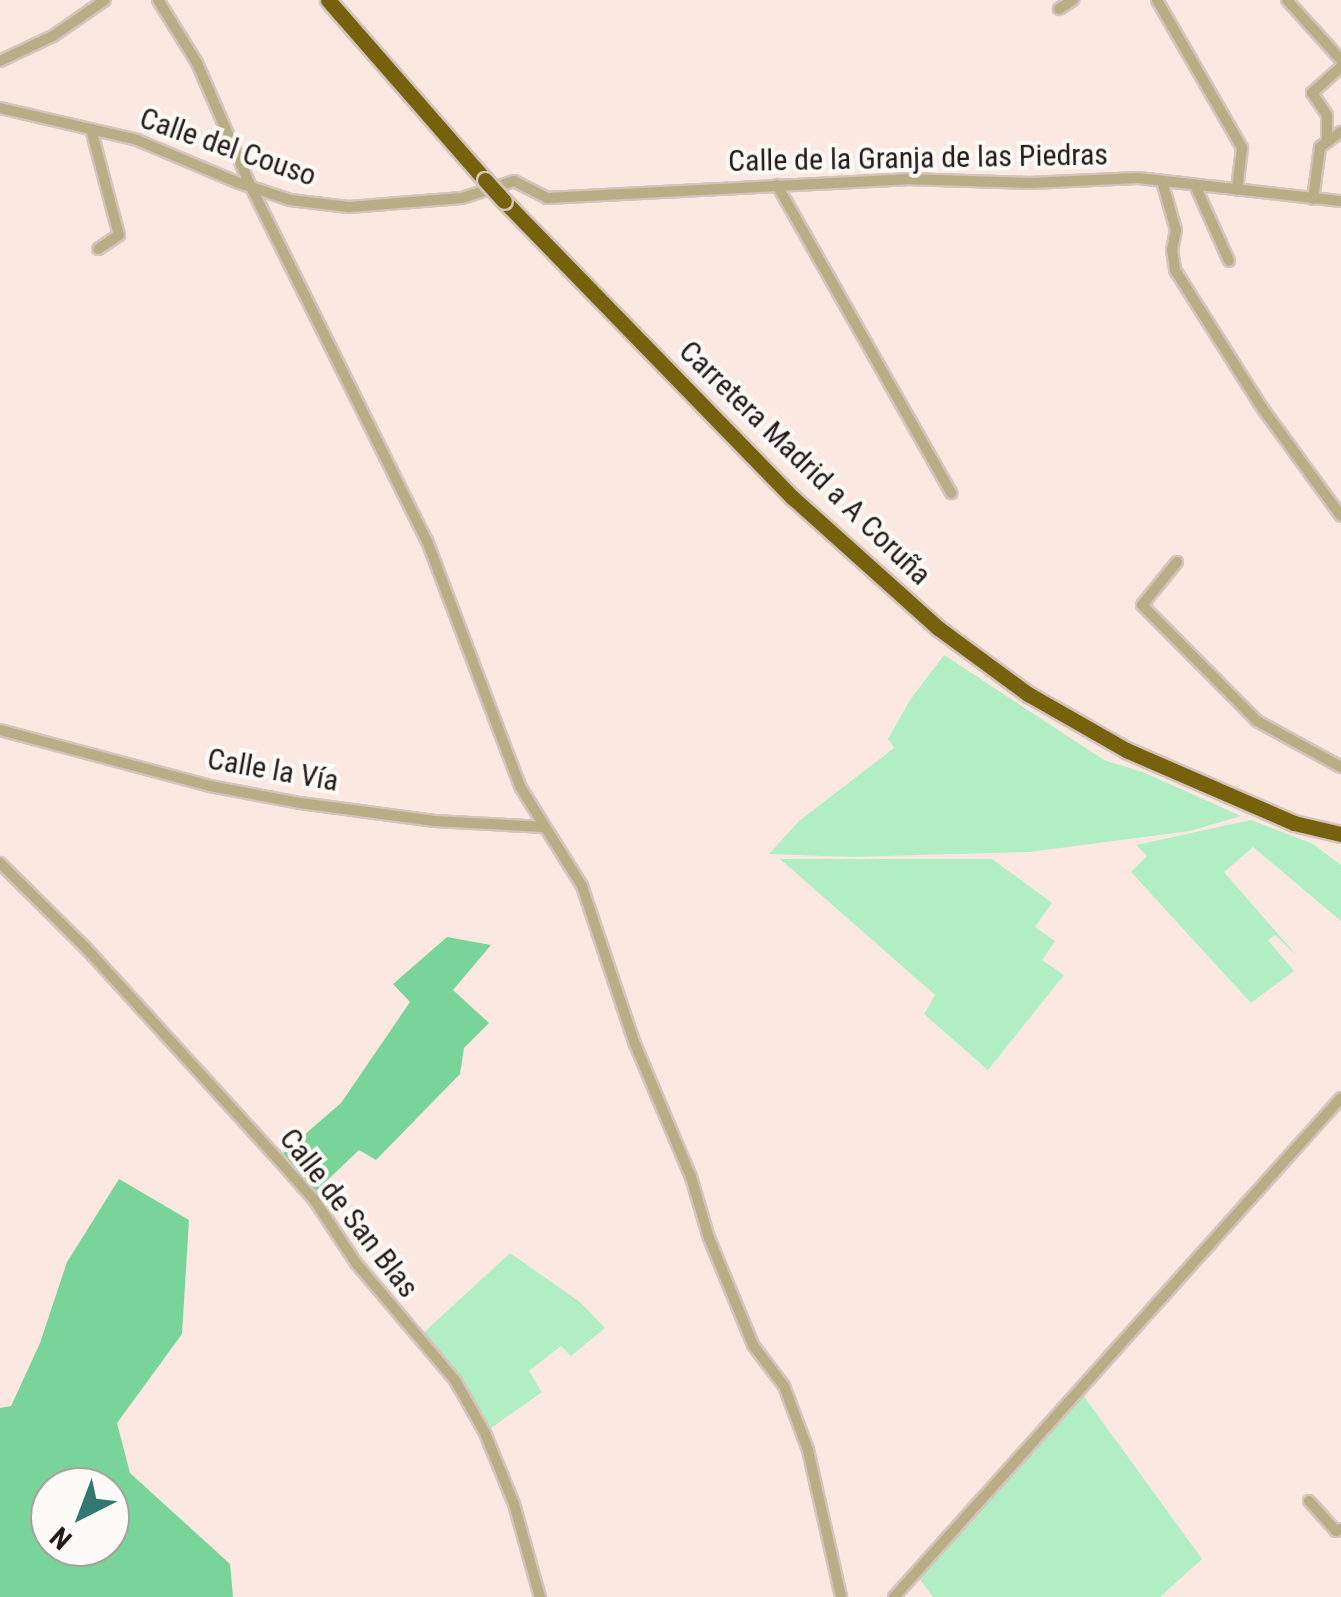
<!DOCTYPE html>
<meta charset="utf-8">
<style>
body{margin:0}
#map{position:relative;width:1341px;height:1597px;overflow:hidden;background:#fbe9e1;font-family:"Roboto Condensed",sans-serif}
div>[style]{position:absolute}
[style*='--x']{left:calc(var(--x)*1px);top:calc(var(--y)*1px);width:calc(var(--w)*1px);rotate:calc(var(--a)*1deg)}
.green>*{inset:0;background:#b2eec4}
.forest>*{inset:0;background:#78d498}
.roads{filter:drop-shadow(2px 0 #d4c4bd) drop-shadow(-2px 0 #d4c4bd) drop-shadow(0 2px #d4c4bd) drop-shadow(0 -2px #d4c4bd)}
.minor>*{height:10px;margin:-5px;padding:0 5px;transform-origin:5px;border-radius:5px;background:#b8ad85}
.highway>*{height:15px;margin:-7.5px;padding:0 7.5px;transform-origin:7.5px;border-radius:7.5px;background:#76620d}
.bridges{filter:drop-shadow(2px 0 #d4c4bd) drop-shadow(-2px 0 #d4c4bd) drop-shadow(0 2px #d4c4bd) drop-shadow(0 -2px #d4c4bd)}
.highway-bridge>*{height:15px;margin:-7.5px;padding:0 7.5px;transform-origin:7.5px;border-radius:7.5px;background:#76620d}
span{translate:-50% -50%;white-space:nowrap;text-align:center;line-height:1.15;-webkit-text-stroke:8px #fdfaf8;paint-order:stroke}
.street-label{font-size:30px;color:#231c19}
.north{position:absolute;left:30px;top:1467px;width:100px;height:100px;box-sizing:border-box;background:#fdfaf8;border:2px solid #a6a19f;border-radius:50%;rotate:222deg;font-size:28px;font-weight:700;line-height:40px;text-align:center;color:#231c19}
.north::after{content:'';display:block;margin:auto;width:35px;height:45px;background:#317871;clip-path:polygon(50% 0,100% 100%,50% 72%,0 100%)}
</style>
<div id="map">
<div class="green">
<div style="clip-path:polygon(944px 655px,1104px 760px,1145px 773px,1241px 816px,1190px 831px,1029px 852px,852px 857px,769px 854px,799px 821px,894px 748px,888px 739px,910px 700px)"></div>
<div style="clip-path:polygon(1251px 820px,1313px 844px,1341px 865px,1341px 921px,1253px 847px,1224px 872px,1298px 957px,1275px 935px,1268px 940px,1294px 971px,1251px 1003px,1131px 872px,1147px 856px,1136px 845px)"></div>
<div style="clip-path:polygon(780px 859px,992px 859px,1052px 903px,1035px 927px,1055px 941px,1042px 960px,1064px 975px,988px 1070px,924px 1014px,935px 995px)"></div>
<div style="clip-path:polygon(510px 1253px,580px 1302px,605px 1328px,571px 1356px,561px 1346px,529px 1371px,542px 1392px,487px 1431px,420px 1336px)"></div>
<div style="clip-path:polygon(1080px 1391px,1202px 1559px,1160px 1597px,933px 1597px,916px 1574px)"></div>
</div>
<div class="forest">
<div style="clip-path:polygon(447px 937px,491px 945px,453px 990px,489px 1023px,464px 1048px,460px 1074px,376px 1160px,359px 1150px,313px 1194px,280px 1156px,341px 1103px,410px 1002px,393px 984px)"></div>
<div style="clip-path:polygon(evenodd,119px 1179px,189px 1220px,182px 1334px,117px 1423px,130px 1473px,230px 1564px,233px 1597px,0 1597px,0 1408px,11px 1406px,40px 1343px,67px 1262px,119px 1179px,110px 1487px,110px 1547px,50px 1547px,50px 1487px,110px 1487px)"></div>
</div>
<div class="roads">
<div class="minor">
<div style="--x:158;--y:0;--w:74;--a:58.2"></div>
<div style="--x:197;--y:63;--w:135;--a:66.5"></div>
<div style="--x:251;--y:187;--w:395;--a:63.6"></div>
<div style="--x:427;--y:541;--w:264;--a:69.2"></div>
<div style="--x:521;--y:788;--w:115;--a:58.1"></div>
<div style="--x:582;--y:886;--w:167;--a:71.5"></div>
<div style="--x:635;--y:1044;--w:144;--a:67.2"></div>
<div style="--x:691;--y:1177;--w:64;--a:73.6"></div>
<div style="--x:709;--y:1238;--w:116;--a:67.6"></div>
<div style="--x:753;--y:1345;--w:51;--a:52.9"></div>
<div style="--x:784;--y:1386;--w:68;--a:69.4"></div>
<div style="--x:808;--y:1450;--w:151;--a:77.3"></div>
<div style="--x:1157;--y:0;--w:171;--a:60.1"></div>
<div style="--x:1242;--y:148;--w:42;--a:96.8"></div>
<div style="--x:1287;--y:0;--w:81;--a:48"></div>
<div style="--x:1059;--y:9;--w:17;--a:-33"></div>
<div style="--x:0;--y:61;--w:59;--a:-25.3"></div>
<div style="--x:53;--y:36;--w:63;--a:-34.7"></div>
<div style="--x:0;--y:108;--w:141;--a:13.1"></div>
<div style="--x:137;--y:140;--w:111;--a:22.9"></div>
<div style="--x:239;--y:183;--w:54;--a:18.4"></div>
<div style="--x:290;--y:200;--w:59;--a:6.8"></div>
<div style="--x:349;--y:207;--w:113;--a:-4.6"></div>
<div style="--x:462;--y:198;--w:55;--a:-18.1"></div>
<div style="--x:514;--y:181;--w:37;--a:27"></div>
<div style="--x:547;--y:198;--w:360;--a:-3"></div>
<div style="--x:906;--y:179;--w:124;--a:1.8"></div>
<div style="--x:1030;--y:183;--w:108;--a:-2.7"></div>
<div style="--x:1138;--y:178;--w:204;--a:6.5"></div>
<div style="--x:91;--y:129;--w:110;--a:75.2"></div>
<div style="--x:119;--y:235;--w:25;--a:146"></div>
<div style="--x:1327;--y:142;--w:27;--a:-90"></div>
<div style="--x:1327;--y:115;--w:27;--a:-124"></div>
<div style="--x:1312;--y:93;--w:39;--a:-42"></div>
<div style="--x:1162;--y:181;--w:51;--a:74.1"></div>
<div style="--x:1176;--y:230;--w:20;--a:101"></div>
<div style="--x:1172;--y:250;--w:20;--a:81"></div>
<div style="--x:1175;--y:270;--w:165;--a:57.7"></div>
<div style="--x:1263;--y:409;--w:132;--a:53.9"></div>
<div style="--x:777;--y:185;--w:354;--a:60.5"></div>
<div style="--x:1195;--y:185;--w:83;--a:65.9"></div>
<div style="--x:1313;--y:199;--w:52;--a:-82.3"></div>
<div style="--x:1320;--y:147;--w:26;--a:-36"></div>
<div style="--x:1177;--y:562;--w:55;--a:129.1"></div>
<div style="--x:1142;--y:605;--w:163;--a:45.2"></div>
<div style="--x:1257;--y:721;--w:96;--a:28.7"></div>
<div style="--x:0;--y:730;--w:217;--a:14.9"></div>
<div style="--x:210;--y:786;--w:92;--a:10.7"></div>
<div style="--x:300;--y:803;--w:136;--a:7.6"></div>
<div style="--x:435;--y:821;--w:109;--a:3.2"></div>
<div style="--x:0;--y:863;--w:120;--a:44.7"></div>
<div style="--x:85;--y:947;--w:287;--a:47.7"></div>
<div style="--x:278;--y:1159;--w:56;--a:48.6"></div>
<div style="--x:315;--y:1201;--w:74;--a:56.5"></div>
<div style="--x:356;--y:1263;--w:153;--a:49.8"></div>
<div style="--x:455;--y:1380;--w:61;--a:60.5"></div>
<div style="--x:485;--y:1433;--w:77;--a:67.8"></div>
<div style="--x:514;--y:1504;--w:97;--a:74.4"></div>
<div style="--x:1309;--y:1501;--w:40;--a:48"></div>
<div style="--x:1336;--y:1531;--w:5;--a:-22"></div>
<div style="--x:894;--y:1597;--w:670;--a:-48.15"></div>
</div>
<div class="highway">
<div style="--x:328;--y:0;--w:239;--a:48.9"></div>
<div style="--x:504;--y:201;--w:413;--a:45.8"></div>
<div style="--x:792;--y:497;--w:196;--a:41.9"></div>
<div style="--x:938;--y:628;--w:112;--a:36.3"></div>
<div style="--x:1028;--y:694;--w:113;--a:29.7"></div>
<div style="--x:1126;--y:750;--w:183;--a:23.5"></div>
<div style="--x:1294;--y:823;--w:48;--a:13.2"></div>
</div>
</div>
<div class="bridges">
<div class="highway-bridge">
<div style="--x:485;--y:180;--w:28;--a:48"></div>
</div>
</div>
<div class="street-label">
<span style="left:228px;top:147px;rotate:19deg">Calle del Couso</span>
<span style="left:918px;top:158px;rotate:-1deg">Calle de la Granja de las Piedras</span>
<span style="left:805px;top:463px;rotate:44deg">Carretera Madrid a A Coruña</span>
<span style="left:273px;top:770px;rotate:10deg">Calle la Vía</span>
<span style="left:349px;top:1213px;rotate:52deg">Calle de San Blas</span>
</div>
<div class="north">N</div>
</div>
